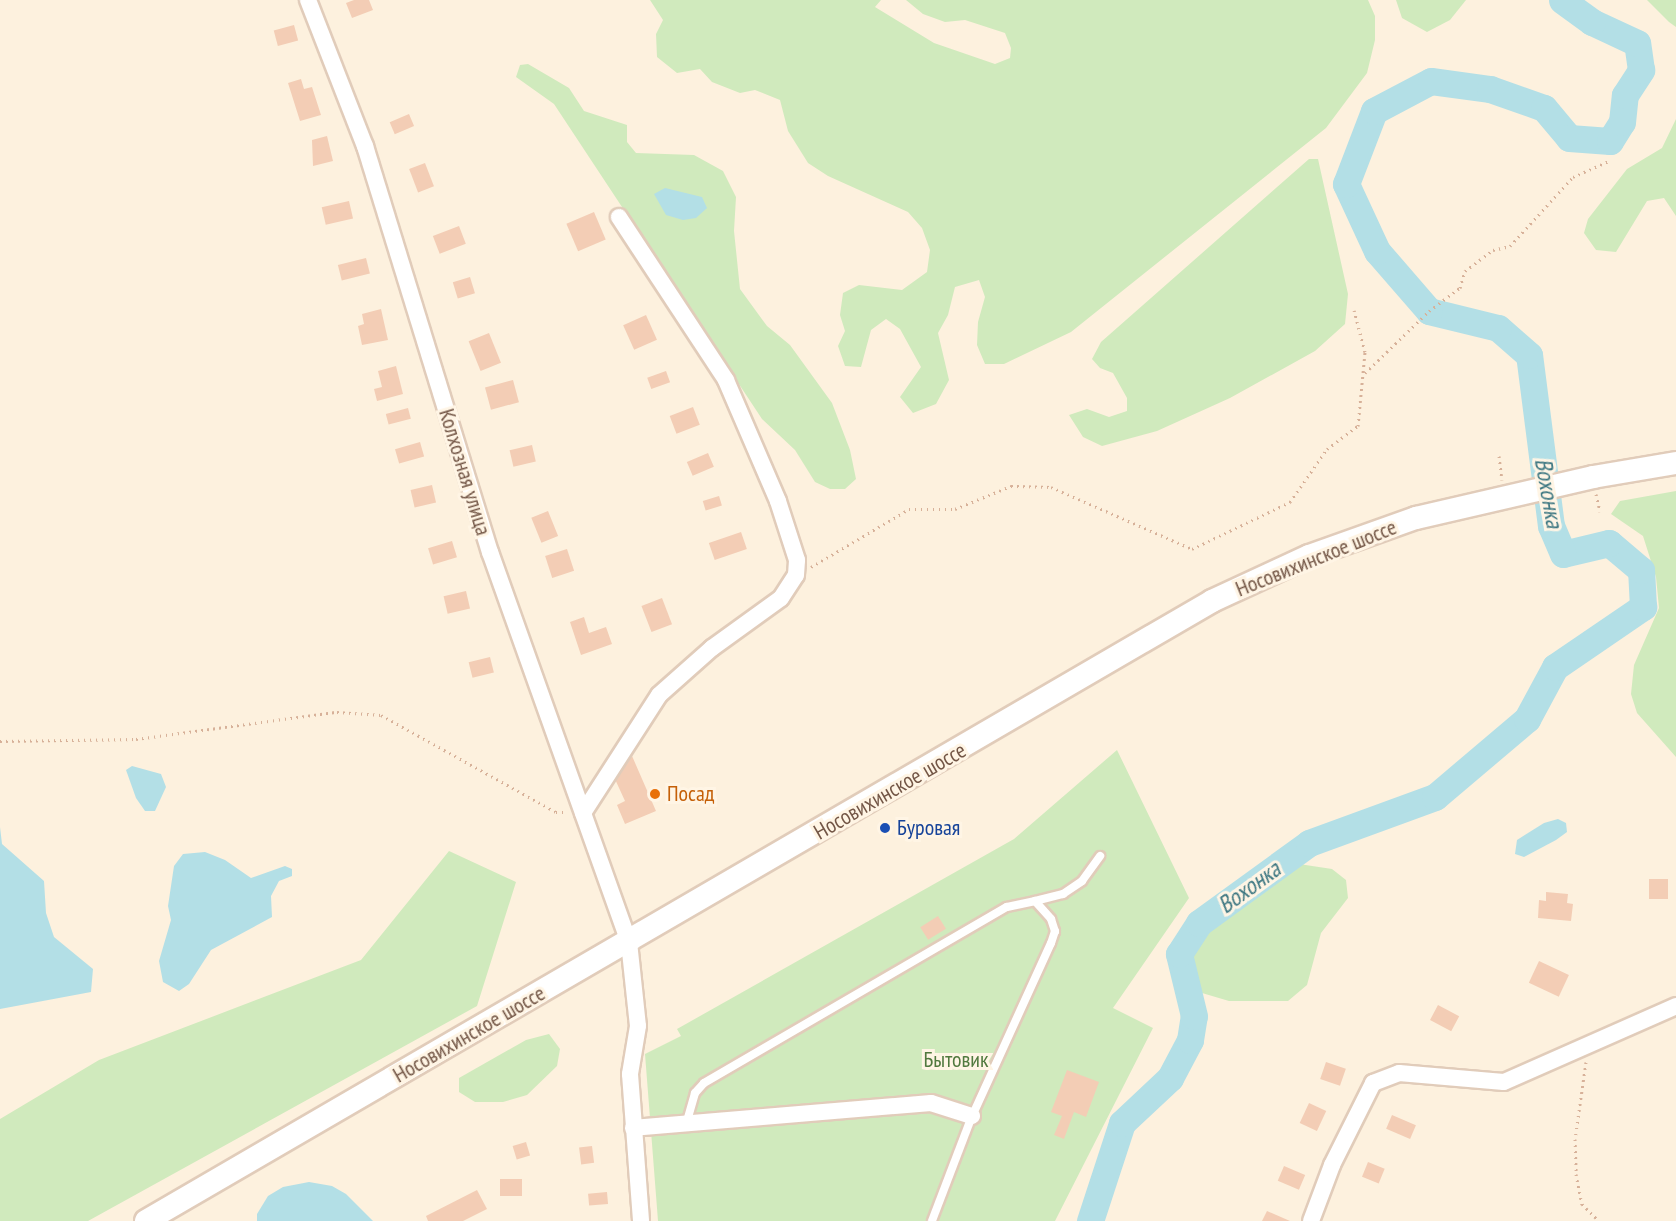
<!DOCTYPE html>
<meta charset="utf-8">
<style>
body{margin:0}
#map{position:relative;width:1676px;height:1221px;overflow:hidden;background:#fdf1de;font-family:"PT Sans Narrow",sans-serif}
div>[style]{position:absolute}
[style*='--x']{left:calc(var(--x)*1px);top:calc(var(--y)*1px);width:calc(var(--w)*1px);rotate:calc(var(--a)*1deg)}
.green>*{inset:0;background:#d0eabd}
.water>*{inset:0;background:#b3dfe6}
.river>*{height:27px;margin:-13.5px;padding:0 13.5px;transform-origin:13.5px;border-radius:13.5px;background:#b3dfe6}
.building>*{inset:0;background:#f3cdb5;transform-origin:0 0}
.path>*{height:3px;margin-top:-1.5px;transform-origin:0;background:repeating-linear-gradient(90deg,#d7b199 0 1.5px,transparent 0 6px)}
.roads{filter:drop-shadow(2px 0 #e1ccba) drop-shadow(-2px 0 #e1ccba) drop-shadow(0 2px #e1ccba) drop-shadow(0 -2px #e1ccba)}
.service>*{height:8px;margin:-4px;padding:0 4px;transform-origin:4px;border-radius:4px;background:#fff}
.minor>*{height:16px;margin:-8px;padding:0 8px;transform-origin:8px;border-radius:8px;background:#fff}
.secondary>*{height:22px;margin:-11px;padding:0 11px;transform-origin:11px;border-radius:11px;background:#fff}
.dots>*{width:16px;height:16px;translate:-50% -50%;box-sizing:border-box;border:3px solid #fff5e5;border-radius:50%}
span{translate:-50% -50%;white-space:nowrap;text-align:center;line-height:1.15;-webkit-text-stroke:6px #fff5e5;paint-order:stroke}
.street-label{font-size:22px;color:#735646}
.food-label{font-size:22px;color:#c56008}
.left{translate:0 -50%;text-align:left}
.transit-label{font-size:22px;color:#164399}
.park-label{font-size:22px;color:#50793e}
.water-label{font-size:24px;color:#3c7681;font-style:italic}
</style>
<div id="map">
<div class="green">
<div style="clip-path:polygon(650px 0,881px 0,875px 7px,934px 43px,995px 64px,1010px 58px,1011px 48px,1005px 33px,965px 20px,945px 22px,923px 14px,906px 0,1368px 0,1375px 16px,1375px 40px,1367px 73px,1326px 128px,1071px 332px,1004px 364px,985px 364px,977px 345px,978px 322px,985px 297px,979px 280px,955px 287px,948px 315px,938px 333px,949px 380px,936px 404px,913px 413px,900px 397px,921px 367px,900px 329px,886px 319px,871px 330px,861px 367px,845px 366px,838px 346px,845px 331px,840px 315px,843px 293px,859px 285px,902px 290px,927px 272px,930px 250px,922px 228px,908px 212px,828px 176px,808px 163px,788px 131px,780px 100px,755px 90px,740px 93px,712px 82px,700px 69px,677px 73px,657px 57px,656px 34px,663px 20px)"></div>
<div style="clip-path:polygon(1396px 0,1466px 0,1450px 20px,1427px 32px,1402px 18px)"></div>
<div style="clip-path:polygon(1647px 0,1676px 0,1676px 27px,1669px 22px)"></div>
<div style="clip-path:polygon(528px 64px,569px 88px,584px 111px,627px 125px,627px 142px,636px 153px,694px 155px,723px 171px,736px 197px,734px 231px,740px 289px,767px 326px,790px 345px,832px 403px,850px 450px,856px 479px,845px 489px,830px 489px,815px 482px,795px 450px,762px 419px,554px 104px,516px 77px,520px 65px)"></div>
<div style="clip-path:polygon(1676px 119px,1676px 216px,1664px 198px,1647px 201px,1616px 252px,1596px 250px,1584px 233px,1588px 219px,1627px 169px,1662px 148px)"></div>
<div style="clip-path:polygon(1309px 159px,1318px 159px,1348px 294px,1345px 324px,1315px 351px,1230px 398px,1157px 431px,1102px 446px,1083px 437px,1069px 415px,1087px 409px,1109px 417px,1127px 411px,1127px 398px,1113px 373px,1100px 368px,1092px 359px,1101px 342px)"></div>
<div style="clip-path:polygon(1676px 491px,1676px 757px,1637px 713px,1631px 694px,1634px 665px,1659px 608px,1656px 577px,1643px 536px,1611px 514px,1620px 501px)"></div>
<div style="clip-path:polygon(1117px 750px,1189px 898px,1113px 1008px,1153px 1028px,1055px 1221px,658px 1221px,645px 1054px,681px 1036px,677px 1029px,1014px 839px)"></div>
<div style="clip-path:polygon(449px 851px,516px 882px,477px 1006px,88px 1221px,0 1221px,0 1119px,99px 1060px,361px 960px)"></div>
<div style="clip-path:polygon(1299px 864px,1332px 869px,1346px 880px,1348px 898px,1321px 933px,1307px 985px,1288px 1001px,1229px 1001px,1202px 993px,1194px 977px,1190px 953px,1211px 927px)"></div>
<div style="clip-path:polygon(549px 1034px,560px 1049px,557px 1066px,527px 1095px,503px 1102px,475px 1102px,459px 1092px,459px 1078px,526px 1040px)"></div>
</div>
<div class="water">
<div style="clip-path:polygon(665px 188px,702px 197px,707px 208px,696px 218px,683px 220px,666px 215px,654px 194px)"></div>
<div style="clip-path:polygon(132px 766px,161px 774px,166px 787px,155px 811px,145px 811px,136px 798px,126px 770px)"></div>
<div style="clip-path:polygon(1558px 819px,1566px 823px,1567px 832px,1556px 840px,1524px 857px,1515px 854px,1517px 840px,1544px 823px)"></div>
<div style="clip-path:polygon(0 827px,2px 844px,44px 881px,46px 913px,54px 937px,93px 969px,91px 992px,0 1009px)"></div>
<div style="clip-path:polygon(205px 852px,225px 860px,251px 878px,285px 866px,292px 869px,292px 876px,279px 881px,271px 896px,272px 917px,211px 950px,189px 984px,179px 991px,163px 982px,159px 961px,171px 920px,168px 906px,174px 866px,183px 854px)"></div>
<div style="clip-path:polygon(309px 1182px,332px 1186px,346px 1194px,373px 1221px,257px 1221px,257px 1214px,268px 1196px,283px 1187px)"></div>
</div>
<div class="river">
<div style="--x:1090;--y:1221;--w:103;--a:-71.9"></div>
<div style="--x:1122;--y:1123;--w:66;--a:-43.2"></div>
<div style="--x:1170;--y:1078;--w:43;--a:-62.2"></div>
<div style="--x:1190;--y:1040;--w:24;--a:-81"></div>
<div style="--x:1194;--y:1016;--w:64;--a:-103.6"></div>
<div style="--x:1179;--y:954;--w:37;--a:-57"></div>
<div style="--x:1199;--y:923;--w:136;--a:-36"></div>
<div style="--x:1309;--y:843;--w:134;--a:-20.1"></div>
<div style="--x:1435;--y:797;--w:121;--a:-40.3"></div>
<div style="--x:1527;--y:719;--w:59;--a:-61.7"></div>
<div style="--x:1555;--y:667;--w:107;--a:-34.3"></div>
<div style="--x:1643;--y:607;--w:37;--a:-93"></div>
<div style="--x:1641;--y:570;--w:42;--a:-139.8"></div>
<div style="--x:1609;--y:543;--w:47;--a:166.6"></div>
<div style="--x:1563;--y:554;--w:30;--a:-113"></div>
<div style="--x:1551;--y:526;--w:172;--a:-97.3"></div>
<div style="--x:1529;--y:355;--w:41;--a:-138.9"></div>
<div style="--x:1498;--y:328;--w:71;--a:-166.2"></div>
<div style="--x:1429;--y:311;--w:79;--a:-130.9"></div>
<div style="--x:1377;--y:251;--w:74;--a:-114.8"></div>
<div style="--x:1346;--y:184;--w:78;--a:-69"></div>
<div style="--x:1374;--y:111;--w:64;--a:-27.8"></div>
<div style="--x:1431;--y:81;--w:60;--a:7.7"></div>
<div style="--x:1490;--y:89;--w:57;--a:19.4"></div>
<div style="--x:1544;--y:108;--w:39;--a:50"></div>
<div style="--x:1569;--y:138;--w:41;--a:4.2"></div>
<div style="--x:1610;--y:141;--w:22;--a:-58"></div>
<div style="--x:1622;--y:122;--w:27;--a:-84"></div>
<div style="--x:1625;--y:95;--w:30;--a:-57"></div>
<div style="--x:1641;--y:70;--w:27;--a:-98"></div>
<div style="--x:1637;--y:43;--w:50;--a:-155"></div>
<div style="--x:1592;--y:22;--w:37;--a:-144"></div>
</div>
<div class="building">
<div style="clip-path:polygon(354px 0,369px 0,373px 10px,352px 18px,346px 3px)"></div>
<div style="left:294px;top:25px;width:16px;height:21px;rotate:75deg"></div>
<div style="clip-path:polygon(301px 79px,304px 89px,312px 87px,321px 115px,300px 121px,288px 83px)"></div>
<div style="left:409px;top:114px;width:13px;height:21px;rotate:67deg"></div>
<div style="clip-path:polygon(327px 136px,333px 161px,313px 166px,312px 140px)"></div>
<div style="left:425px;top:163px;width:25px;height:17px;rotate:69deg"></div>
<div style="left:349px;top:201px;width:18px;height:28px;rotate:77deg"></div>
<div style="left:594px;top:212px;width:30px;height:30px;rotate:67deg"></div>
<div style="left:459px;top:226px;width:19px;height:28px;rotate:69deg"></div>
<div style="left:366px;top:258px;width:16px;height:29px;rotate:76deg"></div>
<div style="left:470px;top:277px;width:17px;height:18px;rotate:73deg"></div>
<div style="clip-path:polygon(381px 309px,388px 340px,362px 345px,358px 326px,364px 324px,362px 314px)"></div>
<div style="left:646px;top:315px;width:27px;height:25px;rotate:66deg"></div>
<div style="left:489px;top:333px;width:32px;height:22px;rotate:68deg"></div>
<div style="clip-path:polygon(396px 366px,403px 394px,377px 401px,374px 389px,382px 387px,378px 371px)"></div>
<div style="left:666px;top:371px;width:12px;height:20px;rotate:70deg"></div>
<div style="left:513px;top:380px;width:23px;height:29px;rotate:75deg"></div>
<div style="left:693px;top:407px;width:19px;height:25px;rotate:69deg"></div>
<div style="left:408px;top:408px;width:11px;height:23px;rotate:75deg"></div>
<div style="left:420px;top:442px;width:15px;height:26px;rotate:74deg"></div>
<div style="left:532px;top:445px;width:17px;height:23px;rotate:77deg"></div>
<div style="left:708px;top:453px;width:15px;height:23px;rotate:67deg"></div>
<div style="left:432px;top:485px;width:18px;height:22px;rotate:77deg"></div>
<div style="left:719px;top:496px;width:10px;height:17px;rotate:73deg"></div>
<div style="left:548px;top:511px;width:27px;height:18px;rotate:68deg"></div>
<div style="left:741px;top:532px;width:18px;height:34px;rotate:71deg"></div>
<div style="left:452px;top:541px;width:17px;height:25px;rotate:73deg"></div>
<div style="left:567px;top:549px;width:23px;height:23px;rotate:72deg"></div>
<div style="left:466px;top:591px;width:18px;height:23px;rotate:77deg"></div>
<div style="left:662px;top:598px;width:28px;height:22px;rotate:69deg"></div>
<div style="clip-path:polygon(584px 617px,589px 633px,606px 627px,612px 644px,581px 655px,570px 622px)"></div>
<div style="left:490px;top:657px;width:16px;height:22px;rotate:76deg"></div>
<div style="clip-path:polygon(629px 749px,656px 811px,625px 824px,617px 805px,625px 801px,614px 777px)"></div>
<div style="left:1649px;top:879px;width:19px;height:20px"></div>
<div style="clip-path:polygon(1546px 892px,1568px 894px,1567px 903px,1573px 904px,1571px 921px,1538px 918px,1539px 900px,1546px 901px)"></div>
<div style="left:938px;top:916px;width:15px;height:21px;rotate:58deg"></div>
<div style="left:1539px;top:961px;width:33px;height:24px;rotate:25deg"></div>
<div style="left:1438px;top:1005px;width:24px;height:17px;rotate:28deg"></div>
<div style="left:1326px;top:1062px;width:21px;height:18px;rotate:19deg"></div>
<div style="clip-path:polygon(1067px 1070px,1099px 1082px,1086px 1117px,1074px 1112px,1064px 1139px,1054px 1135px,1062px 1116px,1051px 1112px)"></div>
<div style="left:1309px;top:1103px;width:19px;height:22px;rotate:25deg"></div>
<div style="left:1392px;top:1115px;width:26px;height:15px;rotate:23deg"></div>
<div style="left:526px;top:1142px;width:14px;height:14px;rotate:73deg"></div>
<div style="left:592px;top:1146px;width:17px;height:13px;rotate:83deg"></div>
<div style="left:1368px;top:1162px;width:18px;height:16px;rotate:22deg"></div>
<div style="left:1284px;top:1166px;width:23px;height:16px;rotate:23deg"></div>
<div style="left:500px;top:1179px;width:22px;height:17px"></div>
<div style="clip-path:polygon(477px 1190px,487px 1209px,463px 1221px,428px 1221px,426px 1216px)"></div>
<div style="left:607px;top:1192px;width:12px;height:19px;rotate:85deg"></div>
<div style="clip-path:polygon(1267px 1211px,1290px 1221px,1262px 1221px)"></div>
</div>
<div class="path">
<div style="--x:1365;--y:373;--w:89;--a:-44.1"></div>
<div style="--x:1429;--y:311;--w:39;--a:-37"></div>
<div style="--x:1460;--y:288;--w:18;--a:-74"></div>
<div style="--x:1465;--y:271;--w:35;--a:-37"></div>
<div style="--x:1493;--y:250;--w:17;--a:-13"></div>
<div style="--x:1510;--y:246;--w:93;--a:-47.6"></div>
<div style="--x:1573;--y:177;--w:39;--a:-24"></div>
<div style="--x:1499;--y:456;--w:24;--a:83"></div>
<div style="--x:1596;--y:494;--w:18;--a:77"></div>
<div style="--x:811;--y:567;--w:114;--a:-30.6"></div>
<div style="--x:909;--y:509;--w:46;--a:0"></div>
<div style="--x:955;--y:509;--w:61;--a:-22.3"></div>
<div style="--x:1011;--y:486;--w:40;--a:1.4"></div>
<div style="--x:1051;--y:487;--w:154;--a:23.7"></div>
<div style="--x:1192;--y:549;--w:109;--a:-25.6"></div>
<div style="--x:1290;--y:502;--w:65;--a:-55.1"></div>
<div style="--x:1327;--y:449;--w:39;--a:-37"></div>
<div style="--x:1358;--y:426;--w:74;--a:-84.6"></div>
<div style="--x:1365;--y:352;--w:43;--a:-104.7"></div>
<div style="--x:0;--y:741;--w:136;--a:-0.8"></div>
<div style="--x:136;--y:739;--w:203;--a:-7.7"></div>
<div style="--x:337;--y:712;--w:44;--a:3.9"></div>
<div style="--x:381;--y:715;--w:200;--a:29"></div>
<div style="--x:556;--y:812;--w:10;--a:0"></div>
<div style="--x:1586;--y:1062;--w:78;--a:98.1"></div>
<div style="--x:1575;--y:1139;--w:35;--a:88"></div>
<div style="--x:1576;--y:1174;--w:31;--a:79"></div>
<div style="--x:1582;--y:1204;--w:24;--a:45"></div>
</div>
<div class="roads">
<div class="service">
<div style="--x:1035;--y:901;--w:29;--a:-14"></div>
<div style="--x:1063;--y:894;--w:23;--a:-34"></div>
<div style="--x:1082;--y:881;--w:31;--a:-54"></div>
<div style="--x:687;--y:1121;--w:29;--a:-74"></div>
<div style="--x:695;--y:1093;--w:13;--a:-48"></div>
<div style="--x:704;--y:1083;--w:350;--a:-30.2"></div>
<div style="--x:1007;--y:907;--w:29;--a:-12"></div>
<div style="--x:1035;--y:901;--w:24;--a:48"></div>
<div style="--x:1051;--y:919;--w:13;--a:72"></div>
<div style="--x:1055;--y:931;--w:13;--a:108"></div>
<div style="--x:1051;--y:943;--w:190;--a:114.5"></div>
<div style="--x:972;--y:1116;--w:112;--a:110.9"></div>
</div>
<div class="minor">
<div style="--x:308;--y:0;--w:157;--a:68.7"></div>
<div style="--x:365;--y:146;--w:425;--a:72.9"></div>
<div style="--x:490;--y:552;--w:414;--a:70.4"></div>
<div style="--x:629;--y:942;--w:84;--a:83.9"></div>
<div style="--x:638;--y:1026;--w:49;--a:99.5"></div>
<div style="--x:630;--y:1074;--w:147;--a:85.7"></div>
<div style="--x:583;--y:813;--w:140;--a:-57.2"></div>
<div style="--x:659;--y:695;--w:71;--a:-41.6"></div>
<div style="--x:712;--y:648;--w:85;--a:-35.9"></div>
<div style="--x:781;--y:598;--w:27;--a:-57"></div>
<div style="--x:796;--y:575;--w:15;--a:-86"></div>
<div style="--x:797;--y:560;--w:62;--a:-107.9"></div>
<div style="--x:778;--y:501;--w:132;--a:-113.3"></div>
<div style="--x:726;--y:380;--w:195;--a:-123.3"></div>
<div style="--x:633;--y:1128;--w:299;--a:-4.8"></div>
<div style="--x:931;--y:1103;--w:43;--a:17.6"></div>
<div style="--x:1311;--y:1221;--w:60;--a:-69.4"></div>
<div style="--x:1332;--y:1165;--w:92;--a:-63.4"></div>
<div style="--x:1373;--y:1083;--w:28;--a:-21"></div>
<div style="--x:1399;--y:1073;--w:105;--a:4.9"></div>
<div style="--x:1504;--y:1082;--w:188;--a:-23.8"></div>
</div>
<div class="secondary">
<div style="--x:146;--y:1221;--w:1233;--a:-30.18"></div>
<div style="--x:1212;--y:601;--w:107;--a:-24.9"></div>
<div style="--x:1309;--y:556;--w:114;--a:-19.6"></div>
<div style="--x:1416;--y:518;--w:182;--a:-13"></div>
<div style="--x:1593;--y:477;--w:84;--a:-9.6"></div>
</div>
</div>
<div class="dots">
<div style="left:655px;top:794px;background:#e8710a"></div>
<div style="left:885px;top:828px;background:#1a4fb4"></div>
</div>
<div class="street-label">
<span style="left:465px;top:472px;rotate:73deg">Колхозная улица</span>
<span style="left:1316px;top:558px;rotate:-22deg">Носовихинское шоссе</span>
<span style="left:890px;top:791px;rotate:-30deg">Носовихинское шоссе</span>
<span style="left:469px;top:1034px;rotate:-30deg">Носовихинское шоссе</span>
</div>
<div class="food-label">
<span class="left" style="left:667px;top:794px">Посад</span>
</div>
<div class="transit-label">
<span class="left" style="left:897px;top:828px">Буровая</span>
</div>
<div class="park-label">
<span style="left:956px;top:1060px">Бытовик</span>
</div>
<div class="water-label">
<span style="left:1549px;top:493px;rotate:80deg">Вохонка</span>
<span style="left:1249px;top:887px;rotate:-36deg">Вохонка</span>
</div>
</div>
